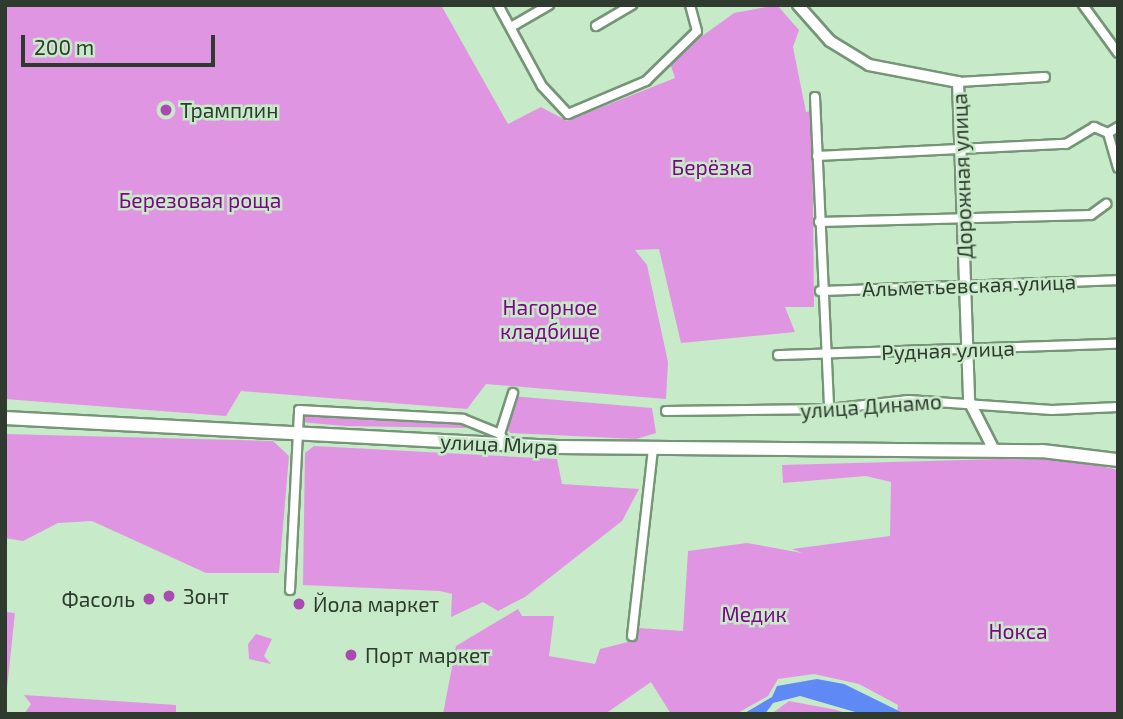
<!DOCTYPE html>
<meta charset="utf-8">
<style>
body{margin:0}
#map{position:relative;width:1123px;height:719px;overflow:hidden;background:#c7eac8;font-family:"Exo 2",sans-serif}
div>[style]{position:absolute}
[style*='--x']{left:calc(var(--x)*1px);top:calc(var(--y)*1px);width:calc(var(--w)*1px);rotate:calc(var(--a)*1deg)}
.green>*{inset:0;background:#e095e2;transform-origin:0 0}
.water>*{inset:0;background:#5f8af6}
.roads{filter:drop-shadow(2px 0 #759576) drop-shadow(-2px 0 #759576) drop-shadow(0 2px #759576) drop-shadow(0 -2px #759576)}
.street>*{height:8px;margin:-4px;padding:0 4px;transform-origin:4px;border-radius:4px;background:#fff}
.secondary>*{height:10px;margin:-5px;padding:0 5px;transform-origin:5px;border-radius:5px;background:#fff}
.primary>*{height:12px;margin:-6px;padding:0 6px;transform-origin:6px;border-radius:6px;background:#fff}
.dots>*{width:19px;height:19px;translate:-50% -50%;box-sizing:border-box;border:4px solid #c7eac8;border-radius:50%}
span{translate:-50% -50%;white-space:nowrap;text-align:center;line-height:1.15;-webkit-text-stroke:5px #c7eac8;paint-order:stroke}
.poi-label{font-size:21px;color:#2e3b2e}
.left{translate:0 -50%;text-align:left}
.right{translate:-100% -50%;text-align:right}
.park-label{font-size:21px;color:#810488}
.street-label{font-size:21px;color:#2e3b2e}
.frame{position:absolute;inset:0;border:7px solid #2e3b2e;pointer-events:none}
.scale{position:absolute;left:21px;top:35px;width:194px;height:32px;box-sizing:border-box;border:4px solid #2e3b2e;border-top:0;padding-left:9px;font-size:21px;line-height:24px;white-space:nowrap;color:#2e3b2e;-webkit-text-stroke:5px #c7eac8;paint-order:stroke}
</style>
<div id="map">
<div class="green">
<div style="clip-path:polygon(5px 5px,441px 5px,508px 124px,541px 107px,567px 121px,675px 78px,669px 60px,734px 13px,777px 5px,799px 30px,793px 47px,806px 112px,812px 111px,814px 307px,785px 307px,795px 332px,681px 343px,659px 249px,635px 250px,647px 265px,668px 362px,666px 399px,486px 384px,467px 409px,241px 391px,226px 416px,5px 399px)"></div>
<div style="clip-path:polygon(511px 396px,652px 408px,656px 433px,636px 439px,510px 433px,502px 424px)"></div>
<div style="clip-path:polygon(302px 415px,462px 422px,466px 428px,344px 426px,301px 422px)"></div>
<div style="clip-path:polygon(5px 434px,273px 441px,289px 456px,279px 573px,206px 573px,92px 521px,58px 523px,23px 541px,5px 538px)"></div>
<div style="clip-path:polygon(314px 446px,557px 459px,562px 484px,639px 489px,622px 521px,525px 597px,498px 611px,483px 602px,451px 617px,452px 594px,440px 591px,303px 585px,305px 453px)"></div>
<div style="clip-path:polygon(1001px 459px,1075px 460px,1118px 470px,1118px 714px,897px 714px,898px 705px,859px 684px,814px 674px,778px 679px,768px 696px,736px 714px,671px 714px,651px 682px,605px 714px,443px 714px,456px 646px,518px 609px,522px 616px,554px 616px,549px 656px,595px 664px,600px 649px,636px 640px,639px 628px,683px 631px,688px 551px,747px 543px,802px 553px,792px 549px,890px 536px,891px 482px,866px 476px,783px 483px,782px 465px)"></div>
<div style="left:5px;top:612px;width:10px;height:102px;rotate:6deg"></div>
<div style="clip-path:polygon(256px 634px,272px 639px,264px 656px,271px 664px,249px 659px,248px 644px)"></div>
<div style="clip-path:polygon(24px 695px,176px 705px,176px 714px,24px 714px,31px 704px)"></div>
<div style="clip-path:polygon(789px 701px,837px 710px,848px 714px,771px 714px)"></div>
</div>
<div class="water">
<div style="clip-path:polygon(817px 679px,844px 684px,905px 714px,862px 714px,800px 696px,773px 703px,765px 714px,743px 714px,772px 697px,777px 686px)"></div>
</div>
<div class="roads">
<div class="street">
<div style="--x:498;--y:5;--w:92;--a:61.5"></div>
<div style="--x:542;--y:86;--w:38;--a:47"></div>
<div style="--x:568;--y:114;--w:85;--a:-22.9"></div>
<div style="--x:646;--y:81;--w:71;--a:-44.4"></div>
<div style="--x:697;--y:31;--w:27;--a:-105"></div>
<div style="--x:1083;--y:5;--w:59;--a:53.9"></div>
<div style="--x:596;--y:26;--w:42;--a:-30.3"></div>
<div style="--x:511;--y:27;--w:44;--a:-30.1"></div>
<div style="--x:958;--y:82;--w:87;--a:-3.3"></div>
<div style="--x:815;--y:97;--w:312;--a:87.4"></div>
<div style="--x:1108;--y:133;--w:36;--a:74"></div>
<div style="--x:817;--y:156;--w:249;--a:-2.8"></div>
<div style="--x:1066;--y:144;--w:33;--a:-31"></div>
<div style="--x:1094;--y:127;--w:15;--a:23"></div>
<div style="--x:1108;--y:133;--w:12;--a:-31"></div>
<div style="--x:819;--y:222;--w:272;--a:-1.5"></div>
<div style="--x:1091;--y:215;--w:19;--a:-36"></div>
<div style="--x:820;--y:291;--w:298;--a:-2.1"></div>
<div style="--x:778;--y:355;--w:340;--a:-1.9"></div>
<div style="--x:666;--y:411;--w:163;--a:-0.7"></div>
<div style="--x:829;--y:409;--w:80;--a:-6.5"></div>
<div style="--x:908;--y:400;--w:144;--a:4"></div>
<div style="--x:1052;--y:410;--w:66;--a:-2.6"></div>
<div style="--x:500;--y:434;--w:43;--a:-72.4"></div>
<div style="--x:290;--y:590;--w:180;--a:-87.1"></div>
<div style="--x:299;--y:410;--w:164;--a:3.1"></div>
<div style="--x:463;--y:419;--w:40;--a:22"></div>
<div style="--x:500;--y:434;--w:13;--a:58"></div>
<div style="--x:632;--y:636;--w:187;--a:-83.6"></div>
</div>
<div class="secondary">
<div style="--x:798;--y:5;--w:48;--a:48.4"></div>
<div style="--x:830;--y:41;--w:46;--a:31.6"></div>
<div style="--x:869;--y:65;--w:91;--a:10.8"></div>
<div style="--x:958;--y:82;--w:319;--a:88"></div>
<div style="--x:969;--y:401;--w:55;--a:63"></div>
</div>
<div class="primary">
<div style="--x:5;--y:418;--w:553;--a:3.01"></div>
<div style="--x:557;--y:447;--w:485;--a:0.5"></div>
<div style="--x:1042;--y:451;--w:77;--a:6.8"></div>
</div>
</div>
<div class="dots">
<div style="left:166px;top:110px;background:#aa49b0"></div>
<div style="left:169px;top:596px;background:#aa49b0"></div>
<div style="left:149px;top:599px;background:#aa49b0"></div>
<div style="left:299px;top:604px;background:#aa49b0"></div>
<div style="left:351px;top:655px;background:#aa49b0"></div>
</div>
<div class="poi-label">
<span class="left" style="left:180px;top:110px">Трамплин</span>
<span class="left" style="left:183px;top:596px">Зонт</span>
<span class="right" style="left:135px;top:599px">Фасоль</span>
<span class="left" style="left:313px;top:604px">Йола маркет</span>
<span class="left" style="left:365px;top:655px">Порт маркет</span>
</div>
<div class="park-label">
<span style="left:712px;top:167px">Берёзка</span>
<span style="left:200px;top:200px">Березовая роща</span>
<span style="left:550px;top:319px">Нагорное<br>кладбище</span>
<span style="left:754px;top:614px">Медик</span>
<span style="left:1018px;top:631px">Нокса</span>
</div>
<div class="street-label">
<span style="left:962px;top:176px;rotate:-92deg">Дорожная улица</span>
<span style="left:969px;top:285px;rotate:-2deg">Альметьевская улица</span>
<span style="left:948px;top:350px;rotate:-2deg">Рудная улица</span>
<span style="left:871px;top:406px;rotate:-4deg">улица Динамо</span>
<span style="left:499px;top:444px;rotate:3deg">улица Мира</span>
</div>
<div class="frame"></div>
<div class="scale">200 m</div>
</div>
